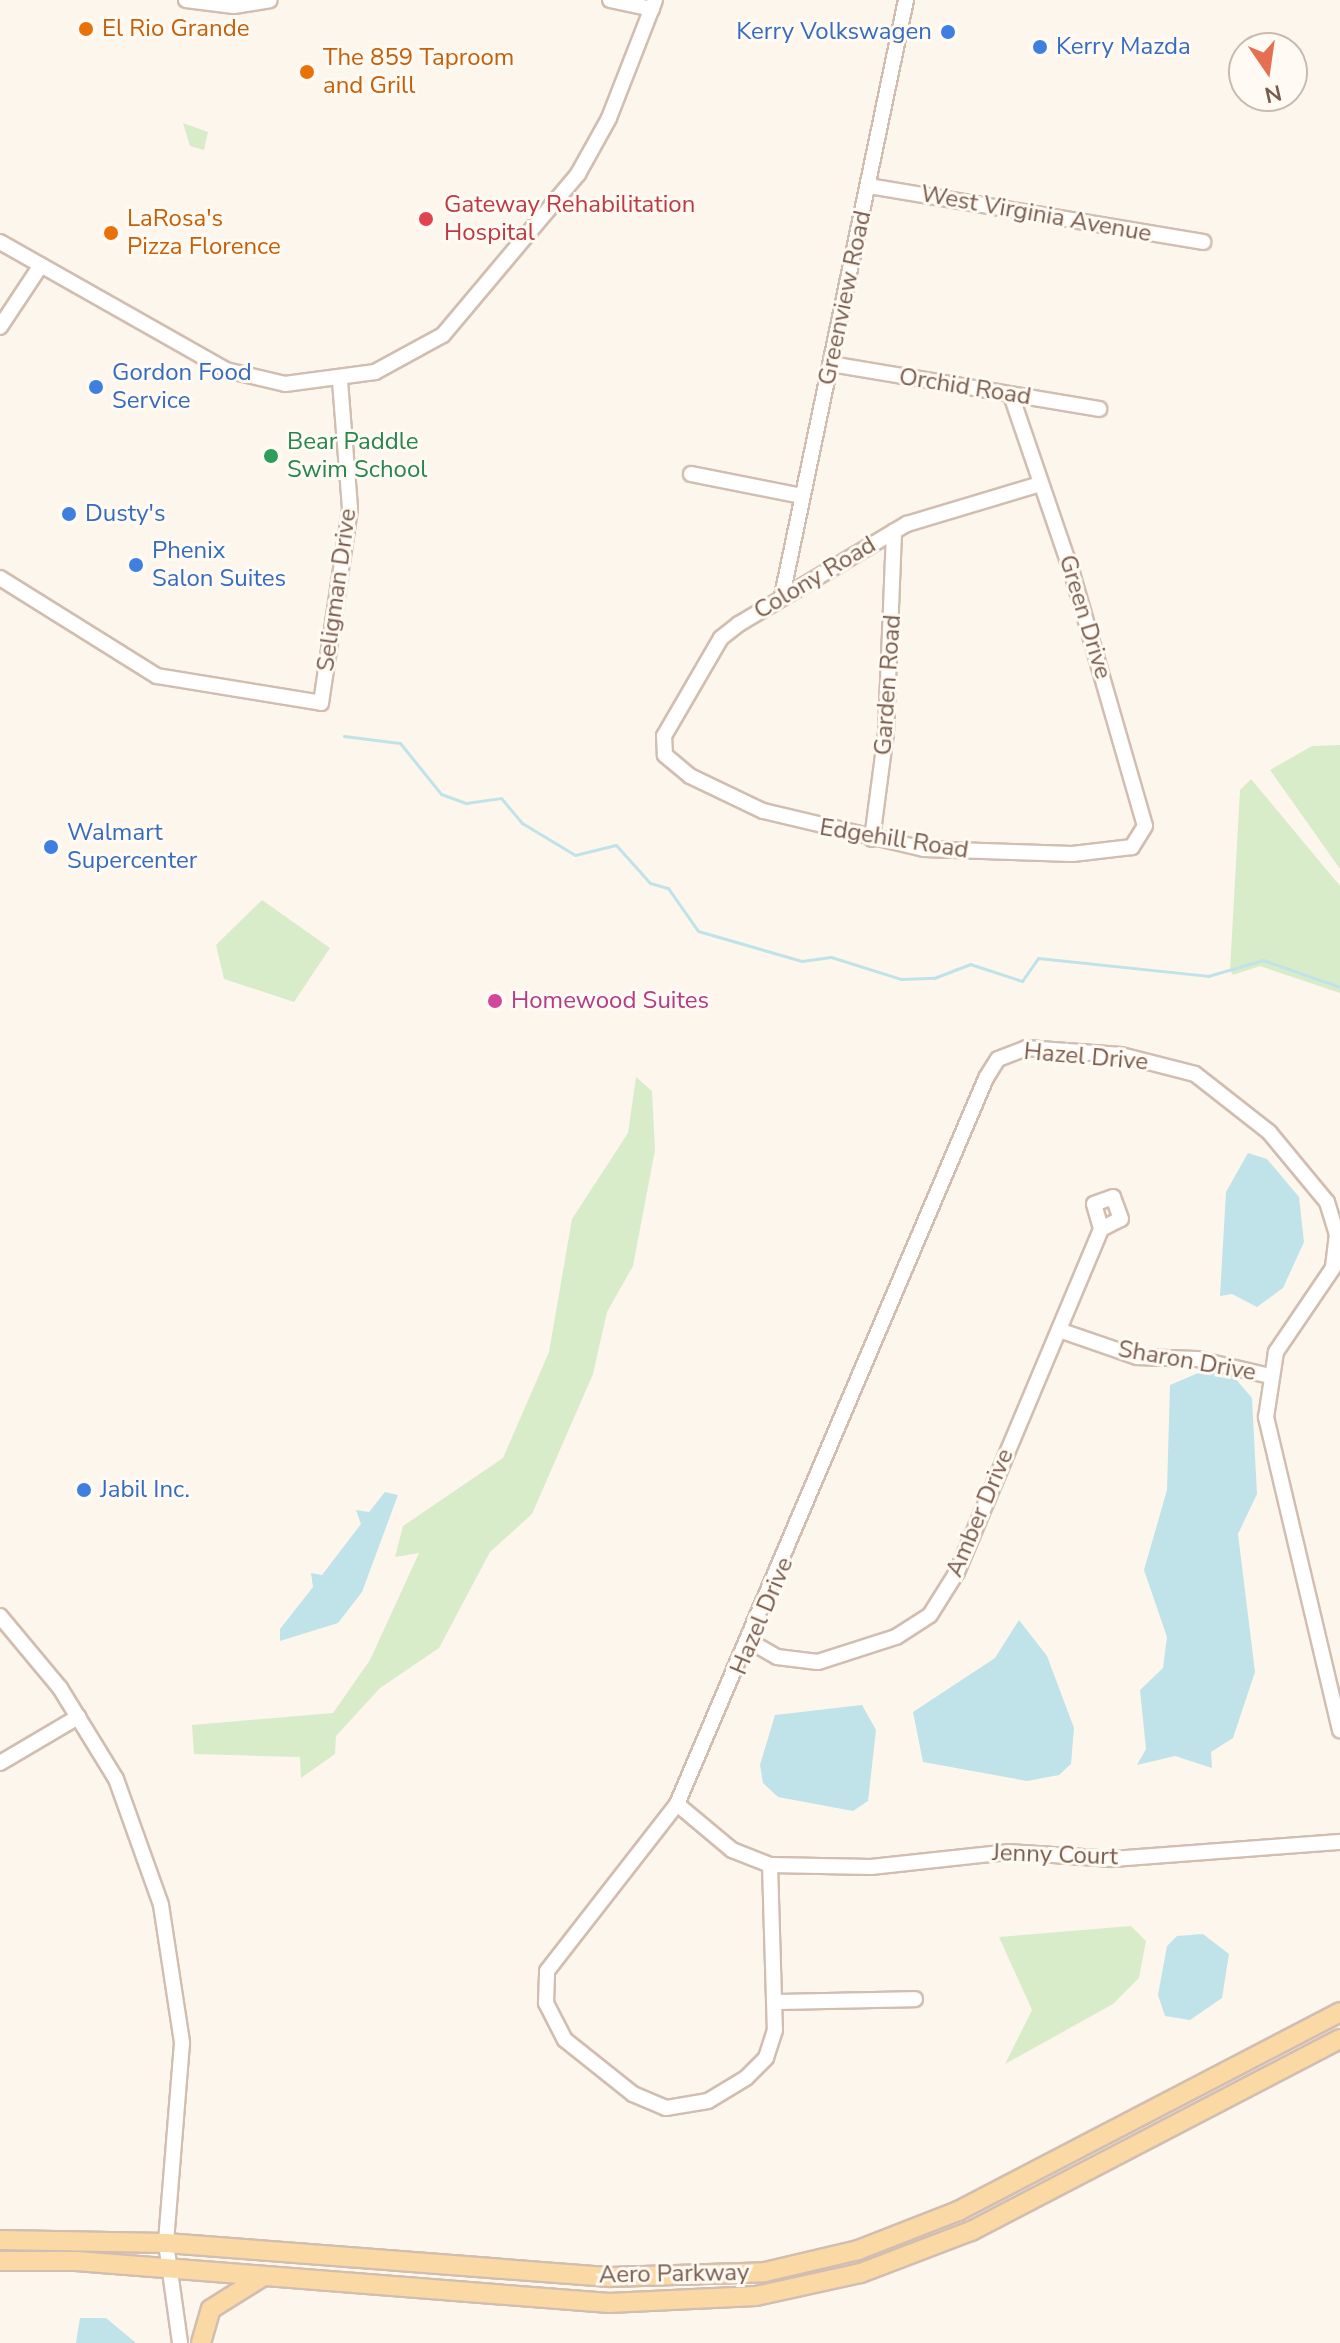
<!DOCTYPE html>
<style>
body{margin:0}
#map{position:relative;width:1340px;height:2343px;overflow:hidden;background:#fdf6ec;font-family:"Nunito Sans",sans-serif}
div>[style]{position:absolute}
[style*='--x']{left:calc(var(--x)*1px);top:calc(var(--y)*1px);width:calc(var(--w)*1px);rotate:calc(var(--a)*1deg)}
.green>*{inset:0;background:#d8ecc9}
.water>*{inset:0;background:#bfe3e8}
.stream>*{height:3px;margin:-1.5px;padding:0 1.5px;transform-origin:1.5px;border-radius:1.5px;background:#bfe3e8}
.roads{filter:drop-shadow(2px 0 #d1beb0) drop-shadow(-2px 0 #d1beb0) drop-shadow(0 2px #d1beb0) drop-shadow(0 -2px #d1beb0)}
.minor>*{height:14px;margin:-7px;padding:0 7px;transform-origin:7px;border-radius:7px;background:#fff}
.major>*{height:18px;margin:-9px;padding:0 9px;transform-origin:9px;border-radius:9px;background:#fbd9a5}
.dots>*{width:22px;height:22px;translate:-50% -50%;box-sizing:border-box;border:4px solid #fffaf3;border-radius:50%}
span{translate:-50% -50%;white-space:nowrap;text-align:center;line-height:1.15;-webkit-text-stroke:6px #fffaf3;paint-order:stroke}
.food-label{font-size:24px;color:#c56008}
.left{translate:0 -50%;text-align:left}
.shop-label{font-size:24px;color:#366cbe}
.right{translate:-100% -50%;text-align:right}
.health-label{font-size:24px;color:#be3a42}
.street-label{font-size:24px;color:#7a5c4d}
.leisure-label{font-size:24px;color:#27864d}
.hotel-label{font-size:24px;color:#b23c85}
.north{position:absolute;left:1228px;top:32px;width:80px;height:80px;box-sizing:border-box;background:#fffaf3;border:2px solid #cabbb1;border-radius:50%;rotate:167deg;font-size:22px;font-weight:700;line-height:32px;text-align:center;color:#7a5c4d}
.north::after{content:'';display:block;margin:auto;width:28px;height:36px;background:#e76f51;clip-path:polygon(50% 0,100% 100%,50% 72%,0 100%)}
</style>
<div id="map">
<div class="green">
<div style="clip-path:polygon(183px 123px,208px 132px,204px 150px,190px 146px)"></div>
<div style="clip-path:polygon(1340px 745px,1340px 869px,1270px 770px,1312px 746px)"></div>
<div style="clip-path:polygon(1251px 779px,1340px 886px,1340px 993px,1260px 966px,1233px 975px,1230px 970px,1240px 790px)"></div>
<div style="clip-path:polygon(262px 900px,330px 948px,294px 1002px,224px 979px,216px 945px)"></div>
<div style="clip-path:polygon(636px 1077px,652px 1091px,655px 1150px,633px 1266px,607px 1312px,593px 1374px,532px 1514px,490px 1552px,439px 1648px,380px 1688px,336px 1736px,335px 1754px,301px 1778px,300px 1757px,194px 1754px,192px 1725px,333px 1713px,370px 1660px,419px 1553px,395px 1557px,403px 1526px,503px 1458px,549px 1352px,572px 1219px,628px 1133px)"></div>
<div style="clip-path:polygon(1131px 1926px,1146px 1941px,1139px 1978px,1113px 2004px,1005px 2064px,1032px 2010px,999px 1937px)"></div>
</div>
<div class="water">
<div style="clip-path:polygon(1248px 1153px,1267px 1159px,1299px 1197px,1304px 1242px,1283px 1288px,1257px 1307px,1232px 1294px,1220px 1296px,1226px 1192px)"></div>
<div style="clip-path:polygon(1210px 1368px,1234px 1377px,1252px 1398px,1257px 1494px,1238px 1534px,1255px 1672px,1233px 1738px,1211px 1752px,1212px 1768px,1175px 1756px,1137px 1765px,1146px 1749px,1140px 1690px,1163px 1668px,1167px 1637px,1144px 1570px,1167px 1490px,1170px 1385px)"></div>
<div style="clip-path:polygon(385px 1492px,398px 1495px,362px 1592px,338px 1623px,280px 1641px,280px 1629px,313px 1587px,311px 1573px,322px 1575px,361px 1524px,356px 1510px,369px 1512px)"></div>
<div style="clip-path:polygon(1019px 1620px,1047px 1656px,1074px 1728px,1071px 1764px,1059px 1775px,1027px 1781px,923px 1762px,913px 1712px,995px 1658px)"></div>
<div style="clip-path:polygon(862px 1705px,876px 1730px,868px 1801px,853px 1811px,778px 1797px,763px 1783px,760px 1765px,775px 1715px)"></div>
<div style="clip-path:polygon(1203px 1934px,1229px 1954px,1222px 1998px,1190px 2020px,1165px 2016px,1158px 1995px,1167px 1946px,1177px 1936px)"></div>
<div style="clip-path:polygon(80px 2318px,106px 2318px,136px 2343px,76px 2343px)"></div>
</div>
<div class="stream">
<div style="--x:344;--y:736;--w:56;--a:7.1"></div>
<div style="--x:400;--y:743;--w:65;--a:51.2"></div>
<div style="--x:441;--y:794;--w:27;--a:20"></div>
<div style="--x:466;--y:803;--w:35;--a:-8"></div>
<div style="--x:501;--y:798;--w:33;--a:50"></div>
<div style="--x:522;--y:823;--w:62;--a:31.1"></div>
<div style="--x:575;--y:855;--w:42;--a:-13.7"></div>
<div style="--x:616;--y:845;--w:51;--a:48.2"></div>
<div style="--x:650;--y:883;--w:19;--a:16"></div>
<div style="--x:668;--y:888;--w:52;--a:55.1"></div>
<div style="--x:698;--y:931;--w:108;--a:16.1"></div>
<div style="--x:802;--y:961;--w:29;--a:-8"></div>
<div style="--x:831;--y:957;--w:73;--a:17.4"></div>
<div style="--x:901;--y:979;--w:33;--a:-2"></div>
<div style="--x:934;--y:978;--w:39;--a:-21"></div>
<div style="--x:970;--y:964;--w:55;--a:18.1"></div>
<div style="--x:1022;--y:981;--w:28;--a:-55"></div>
<div style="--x:1038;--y:958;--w:171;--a:6"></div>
<div style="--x:1208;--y:976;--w:57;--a:-16.2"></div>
<div style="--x:1263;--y:960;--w:82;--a:19.3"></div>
</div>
<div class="roads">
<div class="minor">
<div style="--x:186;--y:0;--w:48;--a:7.1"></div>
<div style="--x:234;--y:6;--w:36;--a:-9"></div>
<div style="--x:610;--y:0;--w:43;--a:12.1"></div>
<div style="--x:869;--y:186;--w:339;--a:9.5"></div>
<div style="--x:0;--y:242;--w:260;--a:29.5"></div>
<div style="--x:226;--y:370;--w:61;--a:13.3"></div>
<div style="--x:285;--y:384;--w:91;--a:-7.6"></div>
<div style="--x:375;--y:372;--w:77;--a:-28.6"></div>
<div style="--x:443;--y:335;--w:210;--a:-50"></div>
<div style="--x:578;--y:174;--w:64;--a:-61"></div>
<div style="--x:609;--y:118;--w:127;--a:-68.7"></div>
<div style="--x:0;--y:327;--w:74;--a:-56.5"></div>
<div style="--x:831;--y:364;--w:272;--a:9.5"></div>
<div style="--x:1011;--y:395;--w:188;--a:71.1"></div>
<div style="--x:1072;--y:573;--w:263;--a:73.9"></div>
<div style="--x:1145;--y:826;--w:25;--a:122"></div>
<div style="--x:1132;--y:847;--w:60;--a:173.3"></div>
<div style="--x:1072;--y:854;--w:148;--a:-178.1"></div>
<div style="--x:924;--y:849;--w:165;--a:-166.7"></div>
<div style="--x:763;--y:811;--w:81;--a:-154.4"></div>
<div style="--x:690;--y:776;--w:33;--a:-140"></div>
<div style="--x:665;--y:755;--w:19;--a:-93"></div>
<div style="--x:664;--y:736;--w:113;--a:-59.8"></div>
<div style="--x:721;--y:638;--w:23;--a:-38"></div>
<div style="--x:739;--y:624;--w:196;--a:-30.8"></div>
<div style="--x:907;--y:524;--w:139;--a:-16.7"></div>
<div style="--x:691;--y:474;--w:113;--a:11.2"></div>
<div style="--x:0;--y:578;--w:185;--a:32"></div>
<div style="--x:157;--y:676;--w:166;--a:9.3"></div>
<div style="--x:321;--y:703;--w:197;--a:-81.5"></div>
<div style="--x:350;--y:508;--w:127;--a:-94.5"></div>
<div style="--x:782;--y:596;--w:609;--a:-78.25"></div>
<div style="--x:872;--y:839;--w:108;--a:-82.5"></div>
<div style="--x:886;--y:732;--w:201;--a:-87.7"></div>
<div style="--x:1059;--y:1330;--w:83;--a:19.1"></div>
<div style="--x:1137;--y:1357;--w:60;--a:1.9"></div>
<div style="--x:1197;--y:1359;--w:75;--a:13.1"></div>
<div style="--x:0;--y:1616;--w:94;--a:50.2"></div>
<div style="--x:60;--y:1688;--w:107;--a:58.4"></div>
<div style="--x:116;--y:1779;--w:134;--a:70.3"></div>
<div style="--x:161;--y:1905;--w:140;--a:81.3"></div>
<div style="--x:182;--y:2043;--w:201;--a:94.6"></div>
<div style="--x:166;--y:2243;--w:101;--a:82"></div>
<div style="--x:751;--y:1642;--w:30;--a:30"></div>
<div style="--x:777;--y:1657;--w:41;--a:7"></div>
<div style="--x:818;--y:1662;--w:82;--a:-17.8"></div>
<div style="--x:896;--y:1637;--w:40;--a:-32.9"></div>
<div style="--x:930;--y:1615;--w:51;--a:-57.9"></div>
<div style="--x:957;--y:1572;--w:372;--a:-67.2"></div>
<div style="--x:1101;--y:1229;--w:22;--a:-27"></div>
<div style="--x:1121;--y:1219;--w:23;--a:-110"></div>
<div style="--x:1113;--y:1197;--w:20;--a:160"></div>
<div style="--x:1094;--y:1204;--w:26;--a:74"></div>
<div style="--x:0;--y:1763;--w:91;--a:-30.5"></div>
<div style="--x:677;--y:1804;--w:72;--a:39.9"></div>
<div style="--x:732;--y:1850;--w:41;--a:21.5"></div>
<div style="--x:770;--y:1865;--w:101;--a:1.1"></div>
<div style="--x:871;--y:1867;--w:138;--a:-6.2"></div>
<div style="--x:1008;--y:1852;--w:105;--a:3.8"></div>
<div style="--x:1113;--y:1859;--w:228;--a:-4.3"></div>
<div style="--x:770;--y:1865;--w:165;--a:88.3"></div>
<div style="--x:775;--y:2030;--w:29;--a:108"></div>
<div style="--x:766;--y:2058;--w:28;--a:135"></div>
<div style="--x:746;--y:2078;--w:44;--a:148.8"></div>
<div style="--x:708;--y:2101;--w:43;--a:170.5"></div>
<div style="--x:666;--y:2108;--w:36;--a:-157"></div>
<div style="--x:633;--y:2094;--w:87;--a:-141.5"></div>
<div style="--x:565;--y:2040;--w:42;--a:-117.2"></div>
<div style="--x:546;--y:2003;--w:32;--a:-88"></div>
<div style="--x:547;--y:1971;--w:212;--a:-52.1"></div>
<div style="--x:677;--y:1804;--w:789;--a:-66.94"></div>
<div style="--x:986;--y:1078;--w:22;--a:-58"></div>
<div style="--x:998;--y:1059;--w:30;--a:-21"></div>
<div style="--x:1026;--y:1048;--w:95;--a:4.2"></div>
<div style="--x:1121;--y:1055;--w:76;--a:14.4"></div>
<div style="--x:1195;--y:1074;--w:94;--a:38.1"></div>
<div style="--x:1269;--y:1132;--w:91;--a:50.4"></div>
<div style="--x:1327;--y:1202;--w:34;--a:73"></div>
<div style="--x:1337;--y:1234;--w:34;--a:97"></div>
<div style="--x:1333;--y:1268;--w:102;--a:124.2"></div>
<div style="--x:1276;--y:1352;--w:66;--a:98.7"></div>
<div style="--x:1266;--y:1417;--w:322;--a:76.7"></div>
<div style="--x:774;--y:2002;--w:141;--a:-1.2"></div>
</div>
<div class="major">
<div style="--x:0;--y:2240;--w:166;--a:1"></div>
<div style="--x:166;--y:2243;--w:445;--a:4.4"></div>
<div style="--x:610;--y:2277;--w:155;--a:-1.8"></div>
<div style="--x:765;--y:2272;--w:96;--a:-13.3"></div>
<div style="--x:858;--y:2250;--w:107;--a:-21.3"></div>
<div style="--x:958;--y:2211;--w:431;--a:-27.5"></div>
<div style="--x:0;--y:2261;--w:76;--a:0"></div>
<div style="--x:76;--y:2261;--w:535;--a:4.51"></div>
<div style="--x:609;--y:2303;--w:147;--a:-2.7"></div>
<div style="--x:756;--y:2296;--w:107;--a:-12.4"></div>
<div style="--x:861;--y:2273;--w:118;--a:-20.9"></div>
<div style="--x:971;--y:2231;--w:416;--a:-27.5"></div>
<div style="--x:201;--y:2343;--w:35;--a:-74"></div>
<div style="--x:211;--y:2309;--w:60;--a:-32.1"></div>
</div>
</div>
<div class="dots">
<div style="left:86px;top:29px;background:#e8710a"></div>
<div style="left:948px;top:32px;background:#3f7fe0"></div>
<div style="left:1040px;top:47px;background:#3f7fe0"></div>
<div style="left:307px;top:72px;background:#e8710a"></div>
<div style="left:426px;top:219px;background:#e0444e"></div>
<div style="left:111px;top:233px;background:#e8710a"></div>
<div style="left:96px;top:387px;background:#3f7fe0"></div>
<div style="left:271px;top:456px;background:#2e9e5b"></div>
<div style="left:69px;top:514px;background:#3f7fe0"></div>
<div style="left:136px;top:565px;background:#3f7fe0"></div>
<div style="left:51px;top:847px;background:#3f7fe0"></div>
<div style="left:495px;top:1001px;background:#d1479c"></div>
<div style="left:84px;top:1490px;background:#3f7fe0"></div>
</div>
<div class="food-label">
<span class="left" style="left:102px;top:29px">El Rio Grande</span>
<span class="left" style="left:323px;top:72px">The 859 Taproom<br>and Grill</span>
<span class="left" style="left:127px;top:233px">LaRosa's<br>Pizza Florence</span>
</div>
<div class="shop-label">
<span class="right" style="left:932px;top:32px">Kerry Volkswagen</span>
<span class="left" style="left:1056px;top:47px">Kerry Mazda</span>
<span class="left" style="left:112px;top:387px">Gordon Food<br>Service</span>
<span class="left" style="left:85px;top:514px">Dusty's</span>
<span class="left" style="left:152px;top:565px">Phenix<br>Salon Suites</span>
<span class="left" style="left:67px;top:847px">Walmart<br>Supercenter</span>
<span class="left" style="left:100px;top:1490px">Jabil Inc.</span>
</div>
<div class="health-label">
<span class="left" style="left:444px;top:219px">Gateway Rehabilitation<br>Hospital</span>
</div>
<div class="street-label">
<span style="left:1036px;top:214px;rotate:10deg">West Virginia Avenue</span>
<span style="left:845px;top:298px;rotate:-78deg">Greenview Road</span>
<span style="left:965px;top:387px;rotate:9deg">Orchid Road</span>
<span style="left:815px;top:578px;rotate:-31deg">Colony Road</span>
<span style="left:337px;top:590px;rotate:-82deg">Seligman Drive</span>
<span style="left:1085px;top:617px;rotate:73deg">Green Drive</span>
<span style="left:888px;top:685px;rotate:-86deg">Garden Road</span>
<span style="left:894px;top:839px;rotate:9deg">Edgehill Road</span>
<span style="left:1086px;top:1057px;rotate:5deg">Hazel Drive</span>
<span style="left:1187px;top:1361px;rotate:10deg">Sharon Drive</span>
<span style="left:980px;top:1513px;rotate:-67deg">Amber Drive</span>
<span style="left:762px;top:1616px;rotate:-67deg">Hazel Drive</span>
<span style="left:1055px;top:1855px;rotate:2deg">Jenny Court</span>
<span style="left:674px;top:2274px;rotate:-1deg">Aero Parkway</span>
</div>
<div class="leisure-label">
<span class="left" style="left:287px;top:456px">Bear Paddle<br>Swim School</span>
</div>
<div class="hotel-label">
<span class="left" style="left:511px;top:1001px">Homewood Suites</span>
</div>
<div class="north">N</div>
</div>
